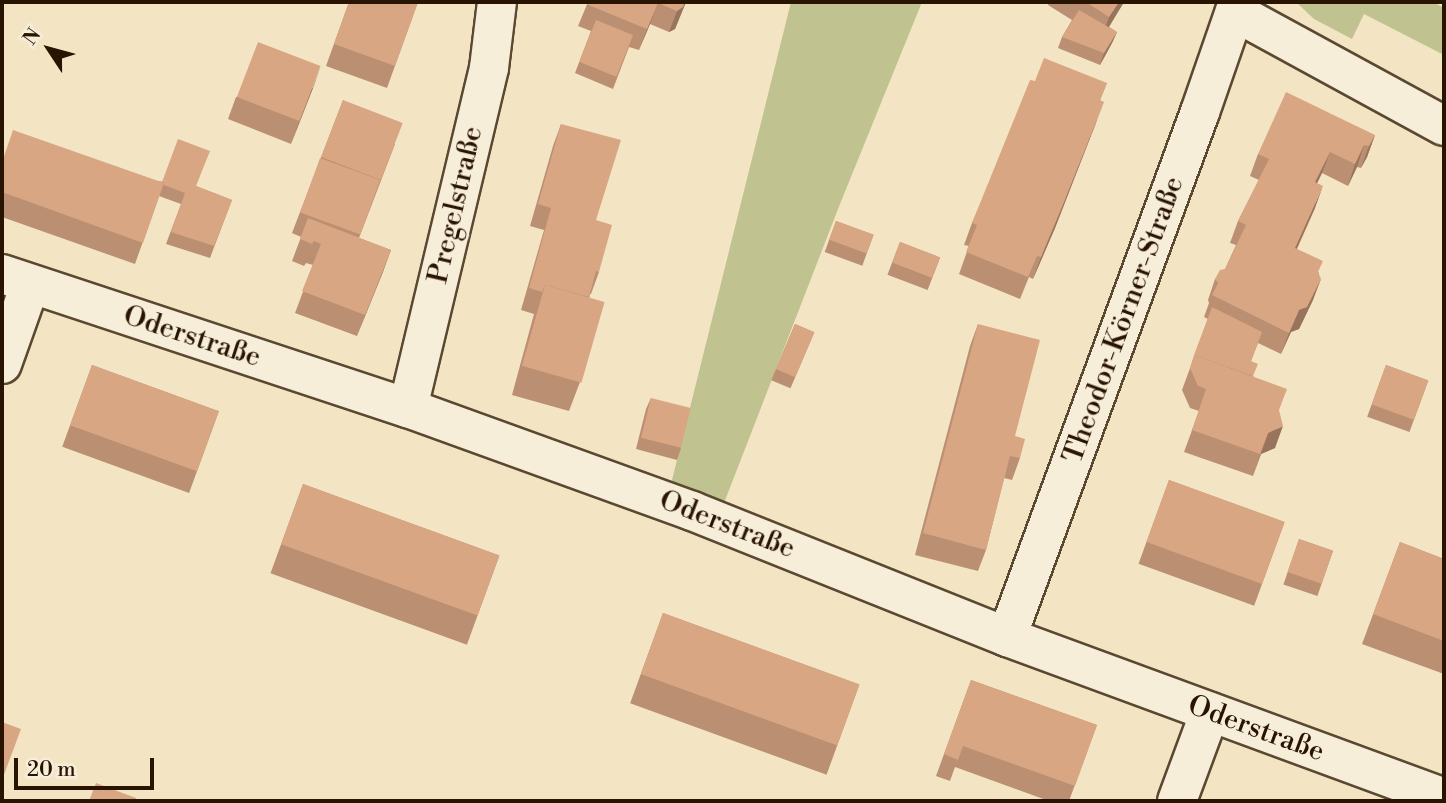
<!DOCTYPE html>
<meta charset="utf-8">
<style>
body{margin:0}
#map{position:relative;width:1446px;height:803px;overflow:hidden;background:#f3e5c4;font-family:"Libre Bodoni",serif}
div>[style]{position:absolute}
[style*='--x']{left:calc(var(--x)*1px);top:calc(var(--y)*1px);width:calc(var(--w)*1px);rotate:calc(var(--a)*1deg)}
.green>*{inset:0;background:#c0c390}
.roads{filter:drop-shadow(2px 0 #5b4831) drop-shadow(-2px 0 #5b4831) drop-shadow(0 2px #5b4831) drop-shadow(0 -2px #5b4831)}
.minor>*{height:38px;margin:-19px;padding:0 19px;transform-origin:19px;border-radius:19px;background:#f7eed9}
.wall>*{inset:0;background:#bb8f72;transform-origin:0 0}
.shaded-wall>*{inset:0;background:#98745c}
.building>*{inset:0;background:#d9a684;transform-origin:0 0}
span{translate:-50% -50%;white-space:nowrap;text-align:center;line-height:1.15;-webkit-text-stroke:5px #f7eed9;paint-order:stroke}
.street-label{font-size:28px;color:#281400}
.frame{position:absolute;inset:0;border:4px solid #281400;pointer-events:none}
.north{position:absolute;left:14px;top:14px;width:70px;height:70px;-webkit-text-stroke:5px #f7eed9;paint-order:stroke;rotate:306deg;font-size:19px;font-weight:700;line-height:28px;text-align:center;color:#281400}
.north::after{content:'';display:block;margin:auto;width:24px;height:32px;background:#281400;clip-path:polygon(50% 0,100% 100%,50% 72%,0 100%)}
.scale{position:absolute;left:14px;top:758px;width:140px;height:32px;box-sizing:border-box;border:4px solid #281400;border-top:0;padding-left:9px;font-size:21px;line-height:24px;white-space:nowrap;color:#281400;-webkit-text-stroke:5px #f7eed9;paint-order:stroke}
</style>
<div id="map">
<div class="green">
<div style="clip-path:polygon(791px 2px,922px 2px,840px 204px,724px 503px,671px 484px)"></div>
<div style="clip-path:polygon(1296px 2px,1433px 2px,1444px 8px,1444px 55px,1364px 14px,1352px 39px,1314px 19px)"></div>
</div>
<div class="roads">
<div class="minor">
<div style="--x:1235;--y:12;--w:238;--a:28.6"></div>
<div style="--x:2;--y:274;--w:428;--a:18.3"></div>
<div style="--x:408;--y:408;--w:302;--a:19.9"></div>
<div style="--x:692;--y:511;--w:339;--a:21.8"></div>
<div style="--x:1007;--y:637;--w:466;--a:20.2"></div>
<div style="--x:2;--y:364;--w:84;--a:-70.5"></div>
<div style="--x:408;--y:408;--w:350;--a:-76.6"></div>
<div style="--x:489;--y:68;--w:66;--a:-83.1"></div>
<div style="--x:1007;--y:637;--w:559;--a:-69.82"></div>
<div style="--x:1200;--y:112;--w:116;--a:-70.9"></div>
<div style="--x:1177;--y:801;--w:95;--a:-69.7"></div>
</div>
</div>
<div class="wall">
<div style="clip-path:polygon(349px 2px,418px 2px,387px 88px,326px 66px)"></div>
<div style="clip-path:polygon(588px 2px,686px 2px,675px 29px,669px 32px,650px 24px,639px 50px,629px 47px,613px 89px,575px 73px,591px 31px,578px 26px)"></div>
<div style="clip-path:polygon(1049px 2px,1124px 2px,1109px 27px,1117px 32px,1112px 43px,1100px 65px,1058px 48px,1062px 37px,1072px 20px,1048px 5px)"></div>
<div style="clip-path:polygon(1035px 81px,1107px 83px,1100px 100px,1096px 123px,1055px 228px,1033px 279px,1029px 277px,1020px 299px,959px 274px,969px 246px,964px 245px,972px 223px)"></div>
<div style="clip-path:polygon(313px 88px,291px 144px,228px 119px,236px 97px)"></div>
<div style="clip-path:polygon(343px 100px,395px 144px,359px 238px,391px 250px,357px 336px,295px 313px,313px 265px,306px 263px,304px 266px,292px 261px,301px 237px,292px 233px)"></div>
<div style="clip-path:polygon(561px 124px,596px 220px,599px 272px,591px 294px,590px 294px,580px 382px,569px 411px,512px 395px,534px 314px,521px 310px,544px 230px,530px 226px,553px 146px)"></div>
<div style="clip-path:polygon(1375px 135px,1367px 157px,1361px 168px,1357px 167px,1348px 186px,1322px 173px,1317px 183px,1315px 208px,1297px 249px,1319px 273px,1313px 300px,1299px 329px,1291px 332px,1281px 354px,1258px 343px,1251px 361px,1253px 376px,1279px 410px,1275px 448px,1261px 454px,1253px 476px,1184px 452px,1199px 411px,1190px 408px,1182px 390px,1208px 319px,1204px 317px,1209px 303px,1208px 300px,1215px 279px,1225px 269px,1236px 245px,1230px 243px,1238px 221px,1259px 180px,1250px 176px,1258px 154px)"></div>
<div style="clip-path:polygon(2px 161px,196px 186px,232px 200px,210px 258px,166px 244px,181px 204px,159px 196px,135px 264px,2px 217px)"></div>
<div style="left:836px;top:221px;width:40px;height:33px;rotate:20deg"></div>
<div style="left:900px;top:242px;width:43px;height:35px;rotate:21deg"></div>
<div style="left:795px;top:324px;width:21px;height:61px;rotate:23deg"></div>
<div style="clip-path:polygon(978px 324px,1015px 436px,1020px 458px,1012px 480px,1004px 478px,986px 550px,978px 571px,915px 555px,970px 346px)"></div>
<div style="left:92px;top:365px;width:135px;height:87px;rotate:20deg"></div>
<div style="left:1386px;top:365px;width:45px;height:55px;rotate:20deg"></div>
<div style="clip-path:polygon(651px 398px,681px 448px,677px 460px,636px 449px,646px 409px)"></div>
<div style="left:1169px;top:480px;width:123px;height:89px;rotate:20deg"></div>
<div style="left:303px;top:484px;width:209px;height:95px;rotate:20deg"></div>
<div style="left:1299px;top:539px;width:36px;height:48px;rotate:19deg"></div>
<div style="clip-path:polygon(1400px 542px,1444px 559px,1444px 674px,1362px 644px)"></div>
<div style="left:663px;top:613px;width:209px;height:96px;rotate:20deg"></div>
<div style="clip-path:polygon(971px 680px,1097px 725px,1069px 801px,1049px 801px,955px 767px,950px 781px,936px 776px)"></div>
</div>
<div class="shaded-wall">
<div style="clip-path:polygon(685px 2px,686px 2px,675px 29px,669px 32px,677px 11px)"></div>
<div style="clip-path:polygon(1119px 2px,1124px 2px,1102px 38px,1109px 17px)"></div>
<div style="clip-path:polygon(658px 3px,650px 24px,639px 50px,647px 29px)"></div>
<div style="clip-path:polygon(1117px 32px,1112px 43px,1100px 65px,1104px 53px)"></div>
<div style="clip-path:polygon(321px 66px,313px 88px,291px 144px,299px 122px)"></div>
<div style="clip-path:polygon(1104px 102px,1055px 228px,1033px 279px,1041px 257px)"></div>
<div style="clip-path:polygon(1375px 135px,1367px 157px,1361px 168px,1369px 146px)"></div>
<div style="clip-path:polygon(1364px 145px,1357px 167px,1348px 186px,1355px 164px)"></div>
<div style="clip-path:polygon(1330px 152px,1322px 173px,1307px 204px,1315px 182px)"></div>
<div style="clip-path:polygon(1323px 186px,1315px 208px,1287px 270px,1295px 248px)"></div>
<div style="clip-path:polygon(391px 250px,383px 272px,357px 336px,365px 315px)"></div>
<div style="clip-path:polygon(1321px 279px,1313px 300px,1299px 329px,1291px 332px,1281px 354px,1289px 333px,1299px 310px)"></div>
<div style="clip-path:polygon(1283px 426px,1275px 448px,1261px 454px,1253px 476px,1268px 433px)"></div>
</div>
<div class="building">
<div style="clip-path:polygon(349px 2px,418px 2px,395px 66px,334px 44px)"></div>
<div style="clip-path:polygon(588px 2px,685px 2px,683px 7px,677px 11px,658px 3px,647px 29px,586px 4px)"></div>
<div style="clip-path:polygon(1086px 2px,1119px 2px,1109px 17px)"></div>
<div style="clip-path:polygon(1079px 10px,1117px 32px,1104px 53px,1062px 37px)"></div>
<div style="left:596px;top:20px;width:40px;height:45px;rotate:22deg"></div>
<div style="left:258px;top:42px;width:67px;height:59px;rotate:21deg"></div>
<div style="clip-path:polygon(1044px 58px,1107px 83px,1100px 100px,1104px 102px,1062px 207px,1041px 257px,1037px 256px,1028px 277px,966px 252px,977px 225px,972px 223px,1030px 80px,1035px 81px)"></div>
<div style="clip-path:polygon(1286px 92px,1375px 135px,1369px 146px,1364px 145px,1355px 164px,1330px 152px,1315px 182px,1323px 186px,1295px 248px,1323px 261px,1318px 272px,1321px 279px,1307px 307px,1299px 310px,1289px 333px,1212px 295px,1218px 283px,1215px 279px,1220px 270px,1225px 269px,1246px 225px,1238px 221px,1269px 159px,1258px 154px)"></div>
<div style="left:343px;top:100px;width:64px;height:61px;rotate:21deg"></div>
<div style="clip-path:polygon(561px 124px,621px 140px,596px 220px,612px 225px,599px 272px,596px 271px,589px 297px,545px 285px,542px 292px,529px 288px,551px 208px,538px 204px)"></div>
<div style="clip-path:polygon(13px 130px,164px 183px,143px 243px,2px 192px,2px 162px)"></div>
<div style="clip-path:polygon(178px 139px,210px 151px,196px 186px,232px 200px,214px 246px,171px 232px,185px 193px,164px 185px,164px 183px,162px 182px)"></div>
<div style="left:320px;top:158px;width:64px;height:58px;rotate:20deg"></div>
<div style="clip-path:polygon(308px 218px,391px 250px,365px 315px,302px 291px,321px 244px,314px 241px,312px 244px,300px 239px)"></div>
<div style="left:836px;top:221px;width:40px;height:20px;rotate:20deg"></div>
<div style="left:900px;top:242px;width:43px;height:22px;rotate:21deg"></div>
<div style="left:545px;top:285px;width:62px;height:84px;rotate:16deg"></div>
<div style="clip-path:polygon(1212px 307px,1262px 332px,1251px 361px,1258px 364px,1253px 376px,1194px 355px)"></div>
<div style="left:795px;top:324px;width:21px;height:49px;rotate:23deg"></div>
<div style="clip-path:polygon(978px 324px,1040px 340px,1015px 436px,1025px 439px,1020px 458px,1010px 456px,986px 550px,923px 533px)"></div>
<div style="clip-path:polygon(1194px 355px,1287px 389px,1279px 410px,1283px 426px,1268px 433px,1260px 454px,1192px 430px,1206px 389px,1198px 386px,1190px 368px)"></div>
<div style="left:92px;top:365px;width:135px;height:64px;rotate:20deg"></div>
<div style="left:1386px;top:365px;width:45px;height:42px;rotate:20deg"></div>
<div style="left:651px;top:398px;width:41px;height:41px;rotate:14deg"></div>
<div style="left:1169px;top:480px;width:123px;height:66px;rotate:20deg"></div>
<div style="left:303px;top:484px;width:209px;height:64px;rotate:20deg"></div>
<div style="left:1299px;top:539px;width:36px;height:35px;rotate:19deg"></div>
<div style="clip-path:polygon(1400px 542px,1444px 559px,1444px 641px,1373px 614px)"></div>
<div style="left:663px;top:613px;width:209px;height:65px;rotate:20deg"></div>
<div style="clip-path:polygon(971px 680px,1097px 725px,1075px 786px,963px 746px,958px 760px,944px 754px)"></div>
<div style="clip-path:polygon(2px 722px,21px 729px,2px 780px)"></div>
<div style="clip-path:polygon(96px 783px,136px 798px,135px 801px,89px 801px)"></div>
</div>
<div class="street-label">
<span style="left:456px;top:205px;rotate:-77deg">Pregelstraße</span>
<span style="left:1124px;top:320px;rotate:-70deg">Theodor-Körner-Straße</span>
<span style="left:192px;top:337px;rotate:18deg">Oderstraße</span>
<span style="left:727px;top:525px;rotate:21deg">Oderstraße</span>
<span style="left:1256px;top:729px;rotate:20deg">Oderstraße</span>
</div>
<div class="frame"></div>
<div class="north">N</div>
<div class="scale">20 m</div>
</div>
